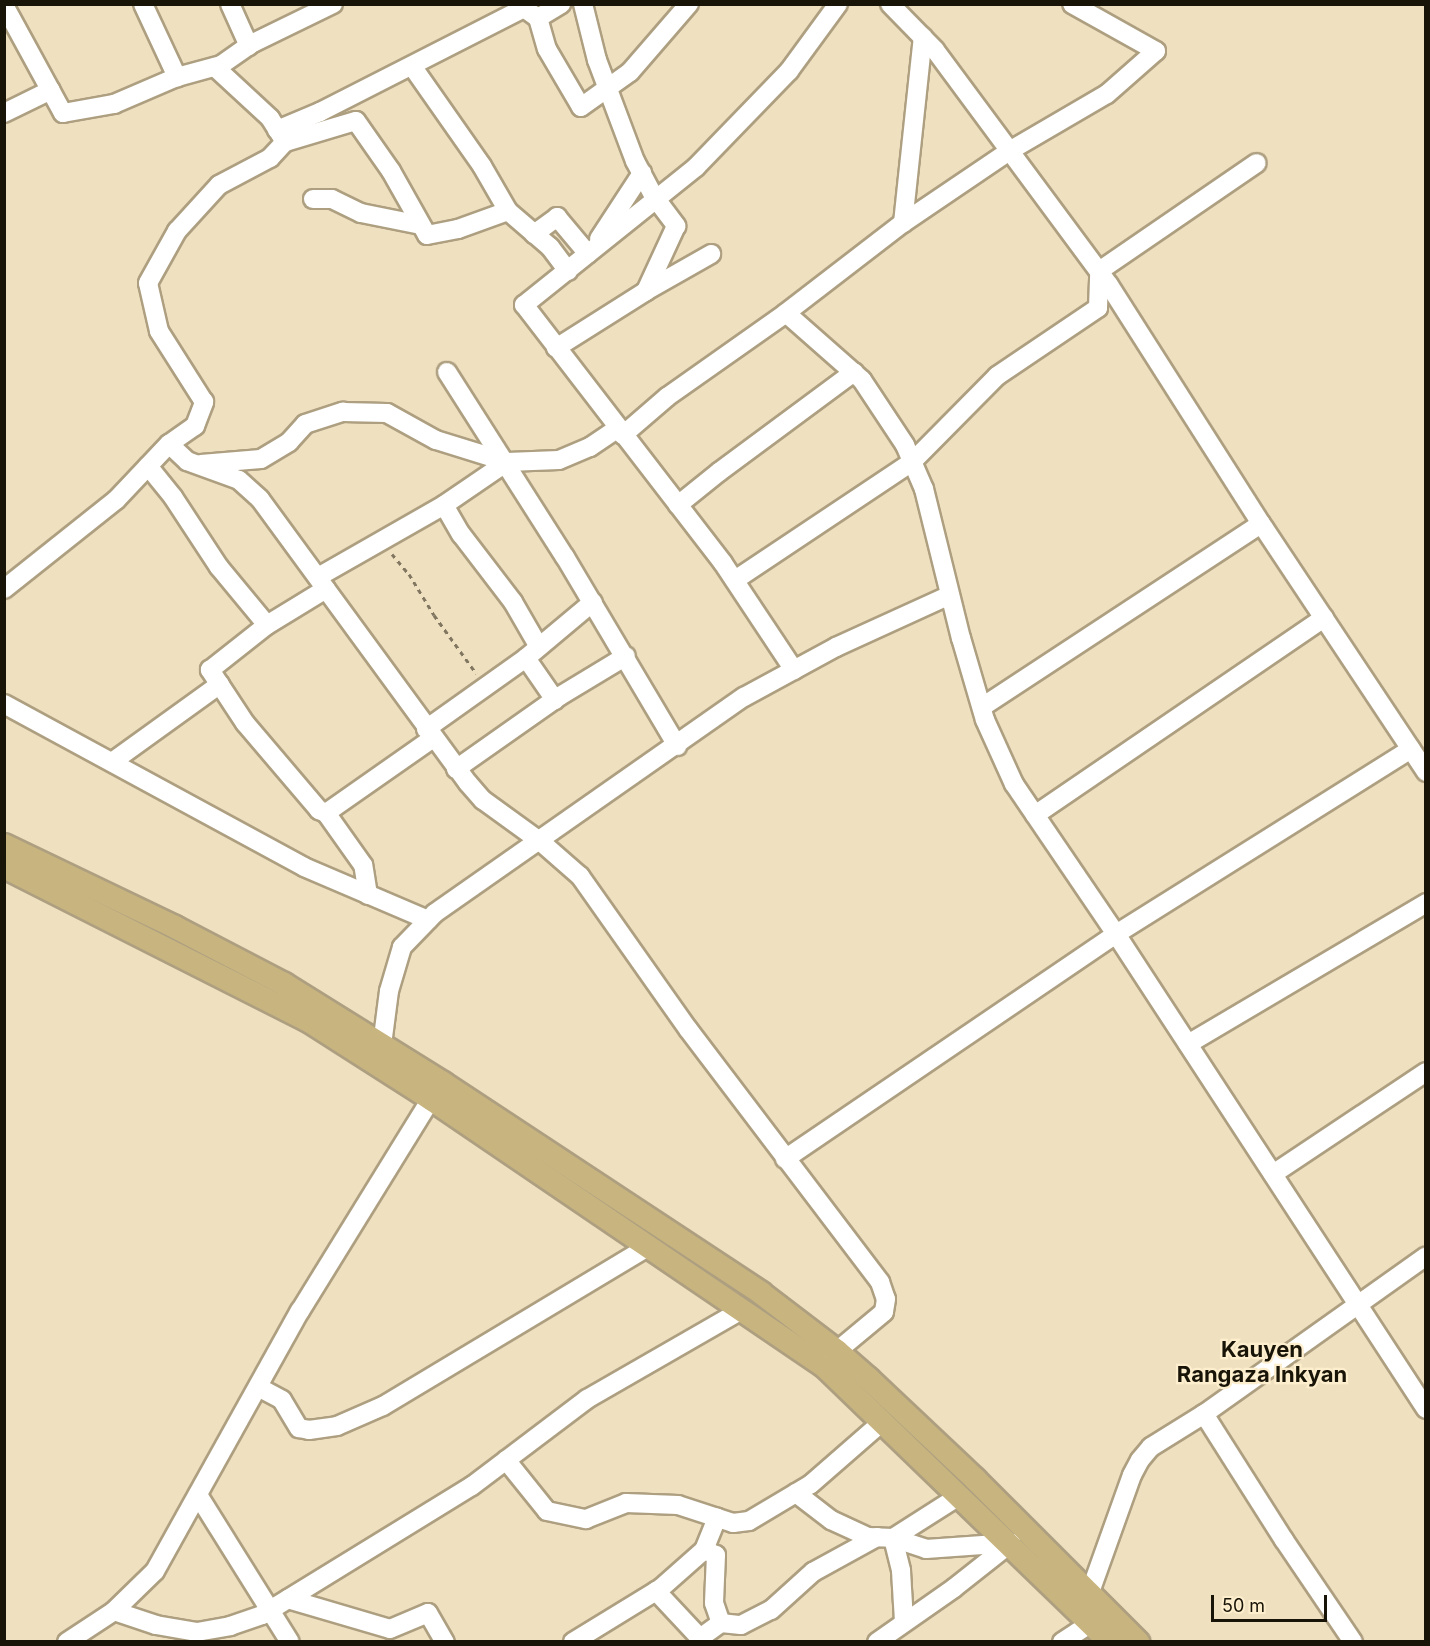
<!DOCTYPE html>
<style>
body{margin:0}
#map{position:relative;width:1430px;height:1646px;overflow:hidden;background:#efe0c0;font-family:Inter,sans-serif}
div>[style]{position:absolute}
[style*='--x']{left:calc(var(--x)*1px);top:calc(var(--y)*1px);width:calc(var(--w)*1px);rotate:calc(var(--a)*1deg)}
.path>*{height:3px;margin-top:-1.5px;transform-origin:0;background:repeating-linear-gradient(90deg,#817761 0 4.5px,transparent 0 9px)}
.roads{filter:drop-shadow(2px 0 #ad9f80) drop-shadow(-2px 0 #ad9f80) drop-shadow(0 2px #ad9f80) drop-shadow(0 -2px #ad9f80)}
.minor>*{height:18px;margin:-9px;padding:0 9px;transform-origin:9px;border-radius:9px;background:#fff}
.major>*{height:22px;margin:-11px;padding:0 11px;transform-origin:11px;border-radius:11px;background:#c8b47f}
span{translate:-50% -50%;white-space:nowrap;text-align:center;line-height:1.15;-webkit-text-stroke:4.5px #fdeecd;paint-order:stroke}
.district-label{font-size:22px;color:#191408;font-weight:700}
.frame{position:absolute;inset:0;border:6px solid #191408;pointer-events:none}
.scale{position:absolute;left:1211px;top:1595px;width:116px;height:27px;box-sizing:border-box;border:3px solid #191408;border-top:0;padding-left:8px;font-size:18px;line-height:21px;white-space:nowrap;color:#191408;-webkit-text-stroke:4px #fdeecd;paint-order:stroke}
</style>
<div id="map">
<div class="path">
<div style="--x:392;--y:554;--w:26;--a:50"></div>
<div style="--x:409;--y:574;--w:48;--a:58.6"></div>
<div style="--x:434;--y:615;--w:72;--a:54.1"></div>
</div>
<div class="roads">
<div class="minor">
<div style="--x:143;--y:4;--w:81;--a:65"></div>
<div style="--x:230;--y:4;--w:46;--a:65.7"></div>
<div style="--x:583;--y:4;--w:58;--a:76"></div>
<div style="--x:597;--y:60;--w:108;--a:69.4"></div>
<div style="--x:635;--y:161;--w:38;--a:62"></div>
<div style="--x:653;--y:195;--w:39;--a:53"></div>
<div style="--x:676;--y:226;--w:72;--a:114.8"></div>
<div style="--x:646;--y:291;--w:75;--a:-29.6"></div>
<div style="--x:890;--y:4;--w:64;--a:45.6"></div>
<div style="--x:935;--y:50;--w:292;--a:53.5"></div>
<div style="--x:1109;--y:285;--w:288;--a:57.5"></div>
<div style="--x:1264;--y:528;--w:293;--a:56.4"></div>
<div style="--x:4;--y:5;--w:123;--a:61.4"></div>
<div style="--x:63;--y:113;--w:52;--a:-10"></div>
<div style="--x:114;--y:104;--w:69;--a:-23.2"></div>
<div style="--x:177;--y:77;--w:46;--a:-15.3"></div>
<div style="--x:221;--y:65;--w:39;--a:-35"></div>
<div style="--x:253;--y:43;--w:89;--a:-26"></div>
<div style="--x:538;--y:18;--w:32;--a:74"></div>
<div style="--x:547;--y:49;--w:67;--a:59.6"></div>
<div style="--x:581;--y:107;--w:60;--a:-35.5"></div>
<div style="--x:630;--y:72;--w:90;--a:-49.1"></div>
<div style="--x:412;--y:66;--w:122;--a:55"></div>
<div style="--x:482;--y:166;--w:52;--a:60"></div>
<div style="--x:4;--y:113;--w:52;--a:-26.1"></div>
<div style="--x:277;--y:130;--w:47;--a:-22.7"></div>
<div style="--x:320;--y:112;--w:229;--a:-27"></div>
<div style="--x:524;--y:8;--w:17;--a:36"></div>
<div style="--x:538;--y:18;--w:27;--a:-31"></div>
<div style="--x:285;--y:142;--w:74;--a:-16.5"></div>
<div style="--x:356;--y:121;--w:61;--a:55"></div>
<div style="--x:391;--y:171;--w:73;--a:60.6"></div>
<div style="--x:427;--y:235;--w:32;--a:-11"></div>
<div style="--x:458;--y:229;--w:53;--a:-19.8"></div>
<div style="--x:508;--y:211;--w:55;--a:40.6"></div>
<div style="--x:550;--y:247;--w:30;--a:53"></div>
<div style="--x:313;--y:199;--w:19;--a:0"></div>
<div style="--x:332;--y:199;--w:32;--a:26"></div>
<div style="--x:361;--y:213;--w:61;--a:11.3"></div>
<div style="--x:903;--y:223;--w:130;--a:-34.1"></div>
<div style="--x:1011;--y:150;--w:111;--a:-30.3"></div>
<div style="--x:1107;--y:94;--w:65;--a:-41.3"></div>
<div style="--x:1156;--y:51;--w:96;--a:-150.8"></div>
<div style="--x:534;--y:234;--w:29;--a:-36"></div>
<div style="--x:557;--y:217;--w:48;--a:50"></div>
<div style="--x:599;--y:239;--w:79;--a:-56.9"></div>
<div style="--x:786;--y:313;--w:101;--a:41.4"></div>
<div style="--x:862;--y:380;--w:78;--a:56.5"></div>
<div style="--x:905;--y:445;--w:48;--a:66.6"></div>
<div style="--x:924;--y:489;--w:154;--a:76.1"></div>
<div style="--x:961;--y:638;--w:85;--a:73.7"></div>
<div style="--x:985;--y:720;--w:70;--a:65.6"></div>
<div style="--x:1014;--y:784;--w:181;--a:55.8"></div>
<div style="--x:1116;--y:934;--w:567;--a:56.87"></div>
<div style="--x:556;--y:348;--w:107;--a:-32.3"></div>
<div style="--x:447;--y:372;--w:219;--a:57.5"></div>
<div style="--x:565;--y:557;--w:220;--a:59.3"></div>
<div style="--x:623;--y:435;--w:58;--a:-40.8"></div>
<div style="--x:667;--y:397;--w:146;--a:-35.2"></div>
<div style="--x:786;--y:313;--w:148;--a:-37.6"></div>
<div style="--x:903;--y:223;--w:187;--a:-83.9"></div>
<div style="--x:169;--y:444;--w:25;--a:43"></div>
<div style="--x:187;--y:461;--w:55;--a:20.1"></div>
<div style="--x:239;--y:480;--w:28;--a:42"></div>
<div style="--x:260;--y:499;--w:352;--a:53.8"></div>
<div style="--x:468;--y:783;--w:23;--a:49"></div>
<div style="--x:483;--y:800;--w:72;--a:35.9"></div>
<div style="--x:541;--y:842;--w:52;--a:41.1"></div>
<div style="--x:580;--y:876;--w:187;--a:54.8"></div>
<div style="--x:688;--y:1029;--w:318;--a:52.8"></div>
<div style="--x:880;--y:1282;--w:18;--a:71"></div>
<div style="--x:886;--y:1299;--w:13;--a:99"></div>
<div style="--x:884;--y:1312;--w:61;--a:140.3"></div>
<div style="--x:201;--y:464;--w:60;--a:-4.8"></div>
<div style="--x:261;--y:459;--w:33;--a:-31"></div>
<div style="--x:289;--y:442;--w:24;--a:-48"></div>
<div style="--x:305;--y:424;--w:40;--a:-18"></div>
<div style="--x:343;--y:412;--w:44;--a:1.3"></div>
<div style="--x:387;--y:413;--w:56;--a:28.9"></div>
<div style="--x:436;--y:440;--w:74;--a:17.2"></div>
<div style="--x:507;--y:462;--w:52;--a:-2.2"></div>
<div style="--x:559;--y:460;--w:34;--a:-23"></div>
<div style="--x:590;--y:447;--w:34;--a:-34"></div>
<div style="--x:148;--y:466;--w:40;--a:51"></div>
<div style="--x:173;--y:497;--w:84;--a:56.7"></div>
<div style="--x:219;--y:567;--w:75;--a:50.4"></div>
<div style="--x:444;--y:505;--w:34;--a:60"></div>
<div style="--x:461;--y:534;--w:86;--a:52.6"></div>
<div style="--x:513;--y:602;--w:52;--a:60"></div>
<div style="--x:678;--y:505;--w:53;--a:-38.8"></div>
<div style="--x:719;--y:472;--w:168;--a:-36.5"></div>
<div style="--x:318;--y:577;--w:145;--a:-29.7"></div>
<div style="--x:444;--y:505;--w:76;--a:-34.3"></div>
<div style="--x:735;--y:580;--w:213;--a:-33.7"></div>
<div style="--x:912;--y:462;--w:121;--a:-45.3"></div>
<div style="--x:997;--y:376;--w:122;--a:-34"></div>
<div style="--x:1098;--y:308;--w:37;--a:-88"></div>
<div style="--x:1099;--y:271;--w:191;--a:-34.4"></div>
<div style="--x:4;--y:589;--w:143;--a:-38.5"></div>
<div style="--x:116;--y:500;--w:77;--a:-46.6"></div>
<div style="--x:169;--y:444;--w:32;--a:-35"></div>
<div style="--x:195;--y:426;--w:26;--a:-69"></div>
<div style="--x:204;--y:402;--w:84;--a:-122.4"></div>
<div style="--x:159;--y:331;--w:49;--a:-102.9"></div>
<div style="--x:148;--y:283;--w:60;--a:-60.9"></div>
<div style="--x:177;--y:231;--w:62;--a:-47.6"></div>
<div style="--x:219;--y:185;--w:58;--a:-27.9"></div>
<div style="--x:270;--y:158;--w:22;--a:-47"></div>
<div style="--x:285;--y:142;--w:28;--a:-122"></div>
<div style="--x:270;--y:118;--w:75;--a:-137.2"></div>
<div style="--x:526;--y:658;--w:51;--a:55.4"></div>
<div style="--x:794;--y:670;--w:128;--a:-123.6"></div>
<div style="--x:723;--y:563;--w:326;--a:-127.6"></div>
<div style="--x:524;--y:305;--w:221;--a:-38.7"></div>
<div style="--x:696;--y:167;--w:134;--a:-45.9"></div>
<div style="--x:789;--y:71;--w:83;--a:-53.8"></div>
<div style="--x:4;--y:704;--w:341;--a:28.5"></div>
<div style="--x:304;--y:867;--w:135;--a:23.1"></div>
<div style="--x:982;--y:707;--w:334;--a:-33.3"></div>
<div style="--x:426;--y:729;--w:123;--a:-35.4"></div>
<div style="--x:526;--y:658;--w:87;--a:-39.9"></div>
<div style="--x:112;--y:762;--w:133;--a:-35.8"></div>
<div style="--x:456;--y:769;--w:127;--a:-35.1"></div>
<div style="--x:560;--y:696;--w:77;--a:-31.2"></div>
<div style="--x:326;--y:813;--w:8;--a:-157"></div>
<div style="--x:319;--y:810;--w:114;--a:-130.4"></div>
<div style="--x:245;--y:723;--w:64;--a:-123.4"></div>
<div style="--x:210;--y:670;--w:73;--a:-38.3"></div>
<div style="--x:267;--y:625;--w:69;--a:-31.4"></div>
<div style="--x:1035;--y:815;--w:350;--a:-34.3"></div>
<div style="--x:368;--y:895;--w:30;--a:-99"></div>
<div style="--x:363;--y:865;--w:64;--a:-125.4"></div>
<div style="--x:326;--y:813;--w:131;--a:-35"></div>
<div style="--x:1188;--y:1044;--w:277;--a:-30.6"></div>
<div style="--x:382;--y:1045;--w:54;--a:-82.6"></div>
<div style="--x:389;--y:991;--w:46;--a:-73.5"></div>
<div style="--x:402;--y:947;--w:47;--a:-45.9"></div>
<div style="--x:435;--y:913;--w:377;--a:-35"></div>
<div style="--x:744;--y:697;--w:105;--a:-28.5"></div>
<div style="--x:836;--y:647;--w:125;--a:-24.5"></div>
<div style="--x:785;--y:1159;--w:400;--a:-34.2"></div>
<div style="--x:1116;--y:934;--w:348;--a:-32.1"></div>
<div style="--x:1273;--y:1174;--w:184;--a:-33.7"></div>
<div style="--x:258;--y:1387;--w:27;--a:28"></div>
<div style="--x:282;--y:1400;--w:33;--a:59"></div>
<div style="--x:299;--y:1428;--w:10;--a:11"></div>
<div style="--x:309;--y:1430;--w:28;--a:-8"></div>
<div style="--x:337;--y:1426;--w:50;--a:-23.5"></div>
<div style="--x:383;--y:1406;--w:310;--a:-31"></div>
<div style="--x:1204;--y:1414;--w:149;--a:57.6"></div>
<div style="--x:1284;--y:1540;--w:123;--a:55.9"></div>
<div style="--x:506;--y:1460;--w:65;--a:51.2"></div>
<div style="--x:547;--y:1511;--w:40;--a:12"></div>
<div style="--x:586;--y:1519;--w:43;--a:-21.8"></div>
<div style="--x:626;--y:1503;--w:52;--a:2.2"></div>
<div style="--x:678;--y:1505;--w:58;--a:18.1"></div>
<div style="--x:733;--y:1523;--w:16;--a:-7"></div>
<div style="--x:749;--y:1521;--w:72;--a:-30.8"></div>
<div style="--x:811;--y:1484;--w:94;--a:-41.1"></div>
<div style="--x:796;--y:1493;--w:44;--a:37.6"></div>
<div style="--x:831;--y:1520;--w:41;--a:24.7"></div>
<div style="--x:868;--y:1537;--w:25;--a:2"></div>
<div style="--x:893;--y:1538;--w:78;--a:-32.5"></div>
<div style="--x:198;--y:1495;--w:173;--a:58"></div>
<div style="--x:893;--y:1538;--w:35;--a:18"></div>
<div style="--x:926;--y:1549;--w:85;--a:-4"></div>
<div style="--x:893;--y:1538;--w:34;--a:76"></div>
<div style="--x:901;--y:1571;--w:51;--a:86.6"></div>
<div style="--x:704;--y:1550;--w:13;--a:23"></div>
<div style="--x:716;--y:1555;--w:48;--a:92.4"></div>
<div style="--x:714;--y:1603;--w:21;--a:71"></div>
<div style="--x:721;--y:1623;--w:20;--a:6"></div>
<div style="--x:741;--y:1625;--w:34;--a:-27"></div>
<div style="--x:771;--y:1610;--w:57;--a:-42.1"></div>
<div style="--x:813;--y:1572;--w:73;--a:-28.7"></div>
<div style="--x:656;--y:1591;--w:64;--a:46.9"></div>
<div style="--x:700;--y:1638;--w:26;--a:-36"></div>
<div style="--x:1089;--y:1595;--w:127;--a:-70.3"></div>
<div style="--x:1132;--y:1475;--w:17;--a:-62"></div>
<div style="--x:1140;--y:1460;--w:17;--a:-50"></div>
<div style="--x:1151;--y:1447;--w:62;--a:-31.9"></div>
<div style="--x:1204;--y:1414;--w:272;--a:-35.4"></div>
<div style="--x:288;--y:1599;--w:106;--a:16.4"></div>
<div style="--x:390;--y:1629;--w:41;--a:-22.8"></div>
<div style="--x:428;--y:1613;--w:34;--a:60"></div>
<div style="--x:114;--y:1611;--w:44;--a:18.4"></div>
<div style="--x:156;--y:1625;--w:42;--a:9.7"></div>
<div style="--x:197;--y:1632;--w:34;--a:-10"></div>
<div style="--x:230;--y:1626;--w:34;--a:-19"></div>
<div style="--x:262;--y:1615;--w:246;--a:-31.6"></div>
<div style="--x:472;--y:1486;--w:144;--a:-37.1"></div>
<div style="--x:587;--y:1399;--w:179;--a:-29.9"></div>
<div style="--x:67;--y:1642;--w:56;--a:-33.4"></div>
<div style="--x:114;--y:1611;--w:57;--a:-44.3"></div>
<div style="--x:155;--y:1571;--w:298;--a:-60.9"></div>
<div style="--x:300;--y:1311;--w:249;--a:-58.3"></div>
<div style="--x:573;--y:1642;--w:103;--a:-31.5"></div>
<div style="--x:661;--y:1588;--w:57;--a:-41.5"></div>
<div style="--x:704;--y:1550;--w:35;--a:-68"></div>
<div style="--x:877;--y:1642;--w:94;--a:-35"></div>
<div style="--x:954;--y:1588;--w:73;--a:-38.3"></div>
<div style="--x:1062;--y:1642;--w:35;--a:-33"></div>
</div>
<div class="major">
<div style="--x:4;--y:845;--w:190;--a:25.6"></div>
<div style="--x:175;--y:927;--w:123;--a:27.6"></div>
<div style="--x:284;--y:984;--w:187;--a:31.9"></div>
<div style="--x:443;--y:1083;--w:381;--a:33.4"></div>
<div style="--x:761;--y:1293;--w:96;--a:37.3"></div>
<div style="--x:837;--y:1351;--w:43;--a:41.2"></div>
<div style="--x:869;--y:1379;--w:146;--a:43.3"></div>
<div style="--x:975;--y:1479;--w:231;--a:45"></div>
<div style="--x:4;--y:867;--w:339;--a:26.8"></div>
<div style="--x:307;--y:1020;--w:147;--a:32.5"></div>
<div style="--x:431;--y:1099;--w:477;--a:34.2"></div>
<div style="--x:825;--y:1367;--w:396;--a:44"></div>
</div>
</div>
<div class="district-label">
<span style="left:1262px;top:1362px">Kauyen<br>Rangaza Inkyan</span>
</div>
<div class="frame"></div>
<div class="scale">50 m</div>
</div>
